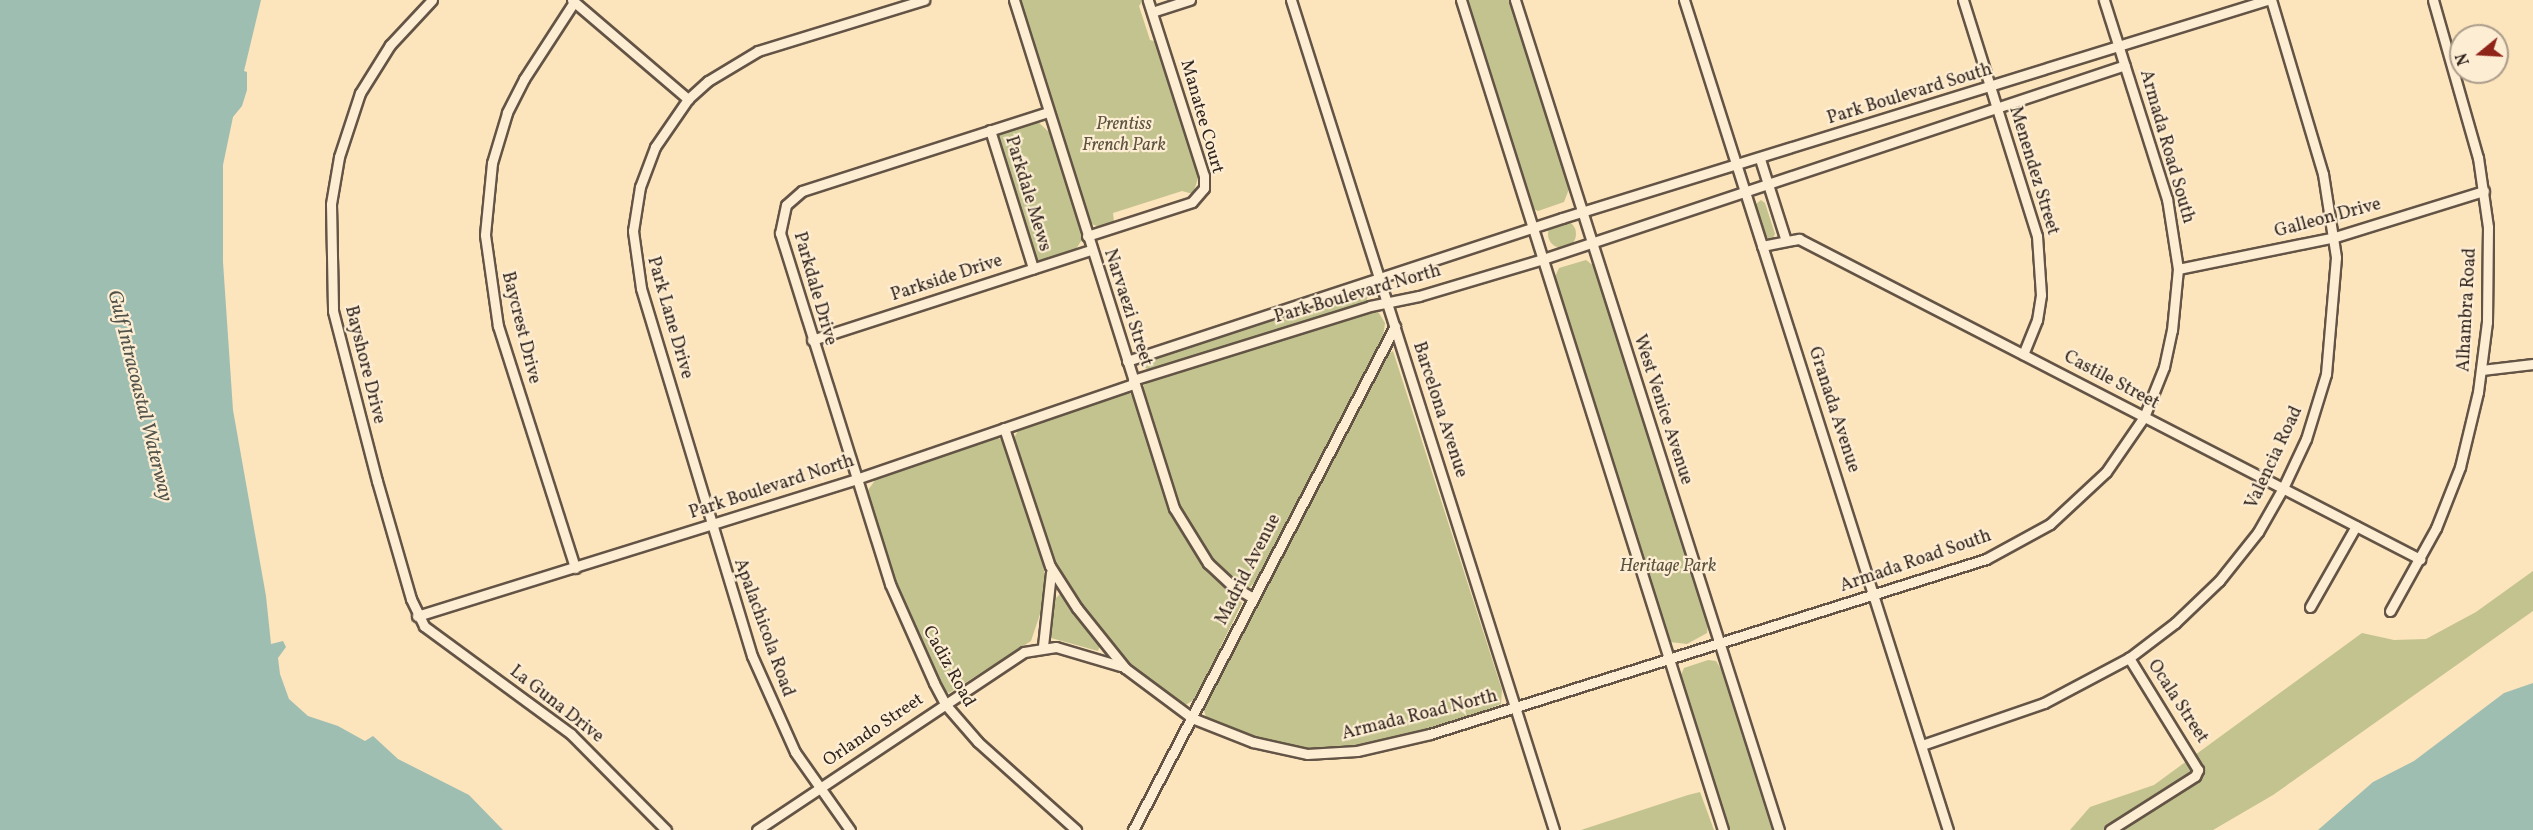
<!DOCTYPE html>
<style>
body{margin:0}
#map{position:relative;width:2533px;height:830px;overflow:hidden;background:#fce4bc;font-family:Vollkorn,serif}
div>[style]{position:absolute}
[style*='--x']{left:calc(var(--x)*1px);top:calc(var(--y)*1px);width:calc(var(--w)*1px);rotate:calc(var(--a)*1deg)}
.green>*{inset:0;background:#c2c38e}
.round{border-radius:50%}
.water>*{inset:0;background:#9fbeb2}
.roads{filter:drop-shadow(2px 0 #635446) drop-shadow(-2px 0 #635446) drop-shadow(0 2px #635446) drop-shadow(0 -2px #635446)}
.minor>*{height:9px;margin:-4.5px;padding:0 4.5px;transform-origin:4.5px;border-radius:4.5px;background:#fdedd3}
span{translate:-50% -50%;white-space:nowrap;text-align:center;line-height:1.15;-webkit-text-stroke:4.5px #fdedd3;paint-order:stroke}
.street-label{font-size:18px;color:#30241e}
.park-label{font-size:18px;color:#5c5440;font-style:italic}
.water-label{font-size:20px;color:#51524a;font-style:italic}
.north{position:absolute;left:2449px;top:24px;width:60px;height:60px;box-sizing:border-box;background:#fdedd3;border:2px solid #ab9d8b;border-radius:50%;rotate:252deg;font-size:16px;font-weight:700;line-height:24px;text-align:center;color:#30241e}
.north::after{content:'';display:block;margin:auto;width:21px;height:27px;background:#8f2418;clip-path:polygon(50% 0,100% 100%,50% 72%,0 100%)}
</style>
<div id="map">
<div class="green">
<div style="clip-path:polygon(1018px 0,1143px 0,1139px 6px,1150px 40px,1157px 42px,1199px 175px,1193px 194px,1182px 191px,1113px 213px,1114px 222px,1100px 227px,1091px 224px)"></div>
<div style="clip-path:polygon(1466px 0,1510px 0,1569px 189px,1564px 202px,1538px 211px,1532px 208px)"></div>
<div style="clip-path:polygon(1037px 121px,1050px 133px,1083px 238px,1076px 249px,1037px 263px,997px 140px,1001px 131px)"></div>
<div style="clip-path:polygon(1761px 200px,1765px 203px,1775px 234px,1772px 240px,1766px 237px,1756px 204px)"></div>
<div class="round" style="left:1548px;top:220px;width:28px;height:28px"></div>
<div style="clip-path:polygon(1586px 260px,1595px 267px,1708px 624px,1707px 633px,1687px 644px,1670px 642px,1554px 279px,1559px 268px)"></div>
<div style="clip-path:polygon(1362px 292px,1368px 296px,1366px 302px,1149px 370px,1142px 366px,1145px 359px)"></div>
<div style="clip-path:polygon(1377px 310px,1385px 323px,1383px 337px,1257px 580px,1250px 587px,1240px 586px,1201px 547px,1179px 509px,1142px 390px,1144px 385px,1160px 377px)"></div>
<div style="clip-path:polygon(1393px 351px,1502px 690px,1501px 704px,1460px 721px,1386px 741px,1317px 751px,1255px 739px,1207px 720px,1203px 708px,1385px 356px)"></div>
<div style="clip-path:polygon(1122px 393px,1130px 393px,1134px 399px,1170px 511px,1185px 539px,1204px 566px,1242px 603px,1195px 699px,1184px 706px,1139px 674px,1116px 651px,1063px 579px,1051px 558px,1015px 447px,1014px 438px,1020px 427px)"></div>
<div style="clip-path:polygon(994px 436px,1004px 441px,1043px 563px,1047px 593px,1031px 641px,949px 693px,943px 689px,909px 621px,866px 493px,878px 476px)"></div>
<div style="clip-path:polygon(2533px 571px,2533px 611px,2273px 795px,2213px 830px,2070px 830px,2090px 807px,2154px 785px,2362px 633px,2394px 640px,2426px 639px,2476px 612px)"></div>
<div style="clip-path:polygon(1060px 594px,1100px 645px,1098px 651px,1051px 638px,1055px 599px)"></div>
<div style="clip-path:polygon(1708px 660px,1716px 661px,1721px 669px,1772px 830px,1728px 830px,1680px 677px,1684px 668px)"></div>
<div style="clip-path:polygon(1700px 792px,1714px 830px,1581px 830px,1688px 795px)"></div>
</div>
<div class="water">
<div style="clip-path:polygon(0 0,261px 0,244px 71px,247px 72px,247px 90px,242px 106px,233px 117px,223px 165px,223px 262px,233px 410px,266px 596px,271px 644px,283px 641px,286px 647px,278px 658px,280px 674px,289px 699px,308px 716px,338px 726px,365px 741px,373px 736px,398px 759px,469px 795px,503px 830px,0 830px)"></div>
<div style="clip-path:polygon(2533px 683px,2533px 830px,2318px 830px,2373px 782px,2414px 761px,2504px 693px)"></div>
</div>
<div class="roads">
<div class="minor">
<div style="--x:432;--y:0;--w:62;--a:133"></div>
<div style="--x:390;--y:45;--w:57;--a:122"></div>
<div style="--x:360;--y:93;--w:67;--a:108.2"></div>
<div style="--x:339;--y:157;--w:48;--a:99.7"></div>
<div style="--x:331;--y:204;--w:107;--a:88.9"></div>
<div style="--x:333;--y:311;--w:176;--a:75.5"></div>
<div style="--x:377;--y:481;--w:123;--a:73.9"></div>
<div style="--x:411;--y:599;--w:30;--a:64"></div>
<div style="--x:424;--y:626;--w:182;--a:36.3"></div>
<div style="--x:571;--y:734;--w:135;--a:45.3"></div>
<div style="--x:572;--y:0;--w:153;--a:40.5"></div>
<div style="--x:1014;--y:0;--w:533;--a:72.52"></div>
<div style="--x:1174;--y:508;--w:65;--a:58.3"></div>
<div style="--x:1208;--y:563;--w:34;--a:43"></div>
<div style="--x:1233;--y:586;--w:23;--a:31"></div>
<div style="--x:1291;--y:0;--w:871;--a:72.42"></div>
<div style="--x:1461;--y:0;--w:870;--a:72.48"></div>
<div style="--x:1515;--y:0;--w:871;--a:72.36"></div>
<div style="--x:1684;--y:0;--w:871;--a:72.36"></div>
<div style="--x:1963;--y:0;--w:247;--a:72.6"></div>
<div style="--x:2037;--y:236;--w:59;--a:86.1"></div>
<div style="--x:2041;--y:295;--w:25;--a:99"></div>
<div style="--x:2037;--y:320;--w:37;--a:112"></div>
<div style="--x:574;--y:2;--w:92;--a:123"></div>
<div style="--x:524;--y:79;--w:38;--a:117"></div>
<div style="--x:507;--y:113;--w:52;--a:106.7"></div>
<div style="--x:492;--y:163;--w:72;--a:95.6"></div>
<div style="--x:485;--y:235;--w:92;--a:81.9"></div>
<div style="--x:498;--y:326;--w:254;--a:72.3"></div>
<div style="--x:1152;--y:12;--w:40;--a:-18"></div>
<div style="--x:1048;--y:112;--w:258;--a:162.2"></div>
<div style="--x:802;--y:191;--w:21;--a:139"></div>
<div style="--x:786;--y:205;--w:29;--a:102"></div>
<div style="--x:780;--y:233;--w:368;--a:72.6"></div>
<div style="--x:890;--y:584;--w:108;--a:66"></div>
<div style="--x:934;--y:683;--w:24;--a:62"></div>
<div style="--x:945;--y:704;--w:50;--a:49"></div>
<div style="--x:978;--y:742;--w:132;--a:41.9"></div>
<div style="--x:990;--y:130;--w:145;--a:72.7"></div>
<div style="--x:1760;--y:159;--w:83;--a:72.4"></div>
<div style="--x:1087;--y:236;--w:110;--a:-17.9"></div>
<div style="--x:1192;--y:202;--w:18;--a:-49"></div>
<div style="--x:1204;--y:188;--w:12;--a:-90"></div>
<div style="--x:1204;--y:176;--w:185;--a:-107.7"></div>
<div style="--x:1762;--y:246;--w:38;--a:-11"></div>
<div style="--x:1799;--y:239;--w:699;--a:27.26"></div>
<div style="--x:2178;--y:269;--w:160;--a:-11.5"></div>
<div style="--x:2335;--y:237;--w:156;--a:-17.2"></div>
<div style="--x:812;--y:340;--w:293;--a:-17.9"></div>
<div style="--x:1127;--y:361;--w:458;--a:-18.2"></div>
<div style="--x:1562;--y:218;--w:738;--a:-17.18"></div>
<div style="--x:2482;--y:370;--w:51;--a:-6.7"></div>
<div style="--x:1133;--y:380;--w:248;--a:-17.3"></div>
<div style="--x:1370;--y:306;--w:50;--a:-11.5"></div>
<div style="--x:1419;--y:296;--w:129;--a:-16.6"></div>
<div style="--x:1543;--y:259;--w:613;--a:-18.43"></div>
<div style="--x:1004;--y:428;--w:145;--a:71.6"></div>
<div style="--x:1050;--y:566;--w:50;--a:57.3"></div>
<div style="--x:1077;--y:608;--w:77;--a:51.3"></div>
<div style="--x:1125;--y:668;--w:84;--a:36.7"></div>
<div style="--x:1192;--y:718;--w:66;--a:21.5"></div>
<div style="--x:1253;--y:742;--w:55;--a:12.5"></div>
<div style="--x:1307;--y:754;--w:50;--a:-3.4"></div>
<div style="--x:1357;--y:751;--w:75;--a:-13.1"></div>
<div style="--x:1430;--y:734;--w:583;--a:-17.47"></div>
<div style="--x:1986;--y:559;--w:73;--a:-28.7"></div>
<div style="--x:2050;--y:524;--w:76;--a:-42.9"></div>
<div style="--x:2106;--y:472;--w:67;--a:-55.4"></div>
<div style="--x:2144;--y:417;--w:54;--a:-68.2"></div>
<div style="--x:2164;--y:367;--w:38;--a:-78"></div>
<div style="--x:2172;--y:330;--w:61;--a:-84.4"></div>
<div style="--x:2178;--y:269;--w:71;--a:-98.9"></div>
<div style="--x:2167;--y:199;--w:209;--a:-107.6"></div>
<div style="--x:2310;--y:607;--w:93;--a:-60.4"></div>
<div style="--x:2390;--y:611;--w:95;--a:-61"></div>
<div style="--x:2436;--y:528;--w:66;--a:-68.5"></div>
<div style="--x:2460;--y:467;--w:77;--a:-76.5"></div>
<div style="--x:2478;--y:392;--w:71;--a:-82.7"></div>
<div style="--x:2487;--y:322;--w:95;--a:-89.4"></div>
<div style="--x:2488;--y:227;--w:70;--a:-98.2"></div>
<div style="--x:2478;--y:158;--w:164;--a:-105.9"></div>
<div style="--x:417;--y:616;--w:460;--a:-17.3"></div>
<div style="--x:856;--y:479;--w:294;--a:-18.9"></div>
<div style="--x:1043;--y:646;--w:74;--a:-83.8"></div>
<div style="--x:1922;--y:745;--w:129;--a:-19"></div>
<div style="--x:2044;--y:703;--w:96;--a:-27.9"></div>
<div style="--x:2129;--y:658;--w:58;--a:-37.3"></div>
<div style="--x:2175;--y:623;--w:61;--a:-43.7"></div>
<div style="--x:2219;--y:581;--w:63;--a:-51.5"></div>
<div style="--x:2258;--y:532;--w:51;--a:-60.4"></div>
<div style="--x:2283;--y:488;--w:54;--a:-64.9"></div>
<div style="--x:2306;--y:439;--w:68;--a:-72.9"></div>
<div style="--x:2326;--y:374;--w:117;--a:-85.1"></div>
<div style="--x:2336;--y:257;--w:84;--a:-98.9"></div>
<div style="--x:2323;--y:174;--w:182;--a:-106.6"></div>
<div style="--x:757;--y:830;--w:321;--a:-33.7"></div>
<div style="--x:1024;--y:652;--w:32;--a:-9"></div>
<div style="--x:1056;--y:647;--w:67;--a:16.5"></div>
<div style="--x:850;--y:830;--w:95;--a:-125.2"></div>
<div style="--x:795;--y:752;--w:105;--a:-114.1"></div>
<div style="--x:752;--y:656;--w:384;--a:-106.8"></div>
<div style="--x:641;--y:288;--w:58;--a:-98"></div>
<div style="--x:633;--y:231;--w:45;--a:-81"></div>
<div style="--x:640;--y:187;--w:43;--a:-69.4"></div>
<div style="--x:655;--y:147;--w:58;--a:-55.5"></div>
<div style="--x:688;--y:99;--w:27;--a:-42"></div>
<div style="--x:708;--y:81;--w:58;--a:-31"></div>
<div style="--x:758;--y:51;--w:174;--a:-17.1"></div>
<div style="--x:1133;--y:830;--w:568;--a:-62.53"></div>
<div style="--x:2110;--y:830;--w:101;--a:-32.4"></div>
<div style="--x:2195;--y:776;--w:7;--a:-63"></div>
<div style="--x:2198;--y:770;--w:132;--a:-121.6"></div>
</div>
</div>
<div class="street-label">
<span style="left:1910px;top:95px;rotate:-17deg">Park Boulevard South</span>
<span style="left:1201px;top:117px;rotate:74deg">Manatee Court</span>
<span style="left:2166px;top:147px;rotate:74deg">Armada Road South</span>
<span style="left:2033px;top:171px;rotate:73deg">Menendez Street</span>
<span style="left:1027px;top:194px;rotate:73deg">Parkdale Mews</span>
<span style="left:2328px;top:219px;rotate:-15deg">Galleon Drive</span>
<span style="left:947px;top:279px;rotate:-18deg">Parkside Drive</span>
<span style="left:814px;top:289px;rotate:74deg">Parkdale Drive</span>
<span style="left:1358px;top:295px;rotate:-16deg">Park Boulevard North</span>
<span style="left:1127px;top:308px;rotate:72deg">Narvaezi Street</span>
<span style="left:2468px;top:310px;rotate:-87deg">Alhambra Road</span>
<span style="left:669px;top:318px;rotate:74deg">Park Lane Drive</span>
<span style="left:520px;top:328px;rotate:76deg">Baycrest Drive</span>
<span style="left:364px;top:365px;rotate:76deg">Bayshore Drive</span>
<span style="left:2111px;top:381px;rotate:28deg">Castile Street</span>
<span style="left:1439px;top:410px;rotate:72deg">Barcelona Avenue</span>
<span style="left:1662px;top:410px;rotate:72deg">West Venice Avenue</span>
<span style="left:1833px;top:410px;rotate:72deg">Granada Avenue</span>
<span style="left:2275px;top:458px;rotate:-65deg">Valencia Road</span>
<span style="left:772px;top:488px;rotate:-18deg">Park Boulevard North</span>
<span style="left:1916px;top:562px;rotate:-19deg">Armada Road South</span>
<span style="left:1249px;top:570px;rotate:-63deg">Madrid Avenue</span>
<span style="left:763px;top:628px;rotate:70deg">Apalachicola Road</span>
<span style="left:948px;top:667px;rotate:61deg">Cadiz Road</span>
<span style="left:2177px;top:702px;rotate:57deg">Ocala Street</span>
<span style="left:556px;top:705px;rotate:38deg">La Guna Drive</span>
<span style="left:1420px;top:716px;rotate:-14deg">Armada Road North</span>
<span style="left:874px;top:731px;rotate:-34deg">Orlando Street</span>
</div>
<div class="park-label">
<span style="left:1124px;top:136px">Prentiss<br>French Park</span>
<span style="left:1668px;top:567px">Heritage Park</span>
</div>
<div class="water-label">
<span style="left:139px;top:396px;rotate:76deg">Gulf Intracoastal Waterway</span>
</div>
<div class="north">N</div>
</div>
